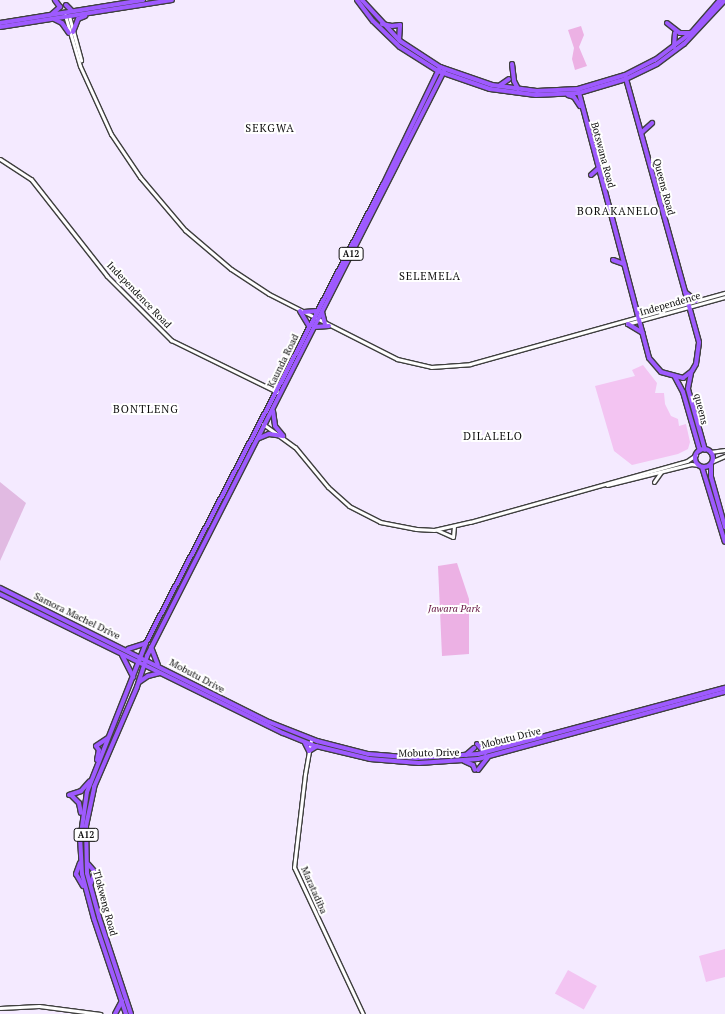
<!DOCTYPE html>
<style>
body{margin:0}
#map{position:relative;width:725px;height:1014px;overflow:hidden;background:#f4eaff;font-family:"PT Serif",serif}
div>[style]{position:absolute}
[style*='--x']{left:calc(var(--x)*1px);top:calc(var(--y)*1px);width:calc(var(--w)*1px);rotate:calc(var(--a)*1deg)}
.green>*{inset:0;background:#ecb1e4}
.cemetery>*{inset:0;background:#e1bae2}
.pitch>*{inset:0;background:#f3c4f2;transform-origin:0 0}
.roads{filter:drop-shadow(1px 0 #3f3f3f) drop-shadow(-1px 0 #3f3f3f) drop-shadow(0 1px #3f3f3f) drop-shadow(0 -1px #3f3f3f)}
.minor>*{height:3px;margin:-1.5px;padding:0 1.5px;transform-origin:1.5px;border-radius:1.5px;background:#fff}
.major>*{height:4px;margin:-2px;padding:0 2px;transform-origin:2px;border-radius:2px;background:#9e5aff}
.major>.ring{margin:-2px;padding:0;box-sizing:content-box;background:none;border:4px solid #9e5aff;border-radius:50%}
span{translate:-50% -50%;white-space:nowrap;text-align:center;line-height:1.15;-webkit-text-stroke:4px #fff;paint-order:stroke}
.shield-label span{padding:1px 3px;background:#fff;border:1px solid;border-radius:3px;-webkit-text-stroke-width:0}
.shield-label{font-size:9px;color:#0c0c0c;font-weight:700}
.street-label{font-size:10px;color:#0c0c0c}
.park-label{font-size:10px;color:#671844;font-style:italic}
.neighbourhood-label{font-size:11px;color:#0c0c0c;letter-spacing:1px}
</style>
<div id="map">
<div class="green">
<div style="clip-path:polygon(581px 26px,584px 35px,579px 47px,587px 66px,575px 70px,572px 59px,574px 48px,568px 30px)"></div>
<div style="clip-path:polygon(457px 563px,469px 599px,469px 654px,442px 656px,438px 566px)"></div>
</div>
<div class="cemetery">
<div style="clip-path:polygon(0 482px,26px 503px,0 561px)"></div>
</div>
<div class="pitch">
<div style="clip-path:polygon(643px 365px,657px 383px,655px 393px,664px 393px,665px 404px,671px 416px,678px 419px,679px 426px,686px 424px,690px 442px,688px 449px,678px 454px,632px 465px,614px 451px,595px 386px,635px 376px,632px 370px)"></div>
<div style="clip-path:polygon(725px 949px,725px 977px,706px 982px,699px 956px)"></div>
<div style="left:568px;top:970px;width:33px;height:27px;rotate:29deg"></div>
</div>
<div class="roads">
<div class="minor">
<div style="--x:65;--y:15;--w:53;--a:73.6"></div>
<div style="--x:80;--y:66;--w:75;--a:65.5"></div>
<div style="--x:111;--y:134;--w:52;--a:56"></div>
<div style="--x:140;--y:177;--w:70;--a:49.7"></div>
<div style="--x:185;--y:230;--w:60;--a:40.3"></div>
<div style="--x:231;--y:269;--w:45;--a:33.3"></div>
<div style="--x:269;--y:294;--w:144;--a:26.9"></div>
<div style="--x:397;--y:359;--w:35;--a:13"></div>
<div style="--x:431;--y:367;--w:39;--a:-4"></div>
<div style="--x:470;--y:364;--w:265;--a:-15.6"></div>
<div style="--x:69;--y:16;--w:46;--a:74.7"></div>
<div style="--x:0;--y:159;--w:37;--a:33"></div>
<div style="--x:31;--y:179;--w:123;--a:51.9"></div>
<div style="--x:107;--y:276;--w:91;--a:45"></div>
<div style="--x:171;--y:340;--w:118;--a:26.1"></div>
<div style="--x:627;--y:324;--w:102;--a:-15.4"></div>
<div style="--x:263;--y:424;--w:39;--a:36"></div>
<div style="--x:295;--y:447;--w:52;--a:50.5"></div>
<div style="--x:328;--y:487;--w:28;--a:42"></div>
<div style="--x:349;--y:506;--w:35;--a:27"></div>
<div style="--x:380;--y:522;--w:37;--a:11"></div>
<div style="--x:416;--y:529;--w:18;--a:3"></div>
<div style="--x:434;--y:530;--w:37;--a:-13"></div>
<div style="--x:470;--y:522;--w:225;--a:-15.7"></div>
<div style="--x:687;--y:461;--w:11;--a:-34"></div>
<div style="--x:710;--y:452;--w:15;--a:-8"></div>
<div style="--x:713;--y:461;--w:13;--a:-23"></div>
<div style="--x:654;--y:482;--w:12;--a:-55"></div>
<div style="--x:607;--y:485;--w:87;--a:-14"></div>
<div style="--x:691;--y:464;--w:8;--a:7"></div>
<div style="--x:437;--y:530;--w:17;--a:24"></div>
<div style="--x:453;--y:537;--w:11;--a:-85"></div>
<div style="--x:311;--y:740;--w:35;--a:100"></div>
<div style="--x:305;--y:774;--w:94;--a:96.7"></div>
<div style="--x:294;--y:867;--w:162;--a:64.9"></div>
<div style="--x:0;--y:1008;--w:39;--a:-3"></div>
<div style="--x:39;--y:1006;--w:62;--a:7.5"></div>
</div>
<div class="major">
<div style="--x:357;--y:0;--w:26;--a:53"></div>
<div style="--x:373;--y:21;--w:37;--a:44"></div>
<div style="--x:400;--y:47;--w:45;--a:32.3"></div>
<div style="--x:438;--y:71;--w:55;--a:19.1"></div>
<div style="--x:490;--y:89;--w:46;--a:7.4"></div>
<div style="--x:536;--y:95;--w:43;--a:-2.7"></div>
<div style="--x:579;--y:93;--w:49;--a:-16.6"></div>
<div style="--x:626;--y:79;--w:34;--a:-26"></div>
<div style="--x:657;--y:64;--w:34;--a:-37"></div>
<div style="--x:684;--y:44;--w:60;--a:-47"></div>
<div style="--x:362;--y:0;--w:56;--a:47.2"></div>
<div style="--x:400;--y:41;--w:48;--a:33"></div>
<div style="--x:440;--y:67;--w:55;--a:19.1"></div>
<div style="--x:492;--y:85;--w:45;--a:7.6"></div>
<div style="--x:537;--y:91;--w:41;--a:-2.8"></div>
<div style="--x:578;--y:89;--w:49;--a:-16.6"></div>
<div style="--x:625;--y:75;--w:34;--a:-27"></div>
<div style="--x:655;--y:60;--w:46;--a:-37.1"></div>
<div style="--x:692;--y:32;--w:43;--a:-48.8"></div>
<div style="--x:66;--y:5;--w:8;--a:45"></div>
<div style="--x:52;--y:14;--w:11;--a:-41"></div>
<div style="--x:60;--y:7;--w:9;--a:-126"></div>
<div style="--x:54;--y:19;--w:9;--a:27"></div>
<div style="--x:62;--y:23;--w:12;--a:55"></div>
<div style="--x:0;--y:23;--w:145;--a:-9.1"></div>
<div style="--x:667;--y:23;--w:16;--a:38"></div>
<div style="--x:680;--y:33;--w:11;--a:0"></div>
<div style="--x:382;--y:24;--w:10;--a:11"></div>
<div style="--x:392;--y:26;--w:8;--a:-7"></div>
<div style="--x:0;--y:27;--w:174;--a:-8.9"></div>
<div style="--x:73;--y:32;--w:14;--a:-69"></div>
<div style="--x:78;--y:19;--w:8;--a:-23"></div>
<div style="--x:399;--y:40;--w:15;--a:-86"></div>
<div style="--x:674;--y:47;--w:14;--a:-86"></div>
<div style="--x:512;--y:64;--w:17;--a:83"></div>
<div style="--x:514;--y:81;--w:9;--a:63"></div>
<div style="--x:499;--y:86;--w:12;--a:-35"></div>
<div style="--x:578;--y:89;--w:278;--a:75.2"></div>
<div style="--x:649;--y:358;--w:18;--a:49"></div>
<div style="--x:661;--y:372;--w:23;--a:15"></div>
<div style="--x:683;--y:378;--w:11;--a:-38"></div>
<div style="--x:692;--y:371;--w:8;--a:-60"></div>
<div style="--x:696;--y:364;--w:22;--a:-82"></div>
<div style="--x:699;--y:342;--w:277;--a:-105.5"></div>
<div style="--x:568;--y:95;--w:6;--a:18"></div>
<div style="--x:574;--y:97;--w:11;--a:56"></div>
<div style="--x:641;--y:133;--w:15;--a:-42"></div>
<div style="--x:591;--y:175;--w:9;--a:-41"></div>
<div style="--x:613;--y:260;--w:12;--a:20"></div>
<div style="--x:685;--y:292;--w:14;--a:39"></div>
<div style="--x:300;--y:311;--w:17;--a:59"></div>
<div style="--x:304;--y:312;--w:13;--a:-4"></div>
<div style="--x:322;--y:312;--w:12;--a:76"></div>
<div style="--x:628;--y:324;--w:17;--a:31"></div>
<div style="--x:314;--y:327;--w:15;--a:-4"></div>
<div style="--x:691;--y:373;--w:16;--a:101"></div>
<div style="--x:688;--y:389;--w:63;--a:74.4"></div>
<div style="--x:675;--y:377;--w:17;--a:62"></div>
<div style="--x:683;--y:392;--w:61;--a:73.9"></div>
<div style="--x:273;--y:411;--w:15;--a:82"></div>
<div style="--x:275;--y:426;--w:13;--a:51"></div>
<div style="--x:257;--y:439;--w:13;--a:-23"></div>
<div style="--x:269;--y:434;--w:14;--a:8"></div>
<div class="ring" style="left:695px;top:449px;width:14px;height:14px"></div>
<div style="--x:711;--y:465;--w:12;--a:90"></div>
<div style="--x:711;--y:477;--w:52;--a:74.4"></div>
<div style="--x:702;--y:467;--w:78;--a:73"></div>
<div style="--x:0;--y:588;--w:301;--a:26.5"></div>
<div style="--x:269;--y:722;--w:52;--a:21.6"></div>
<div style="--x:317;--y:741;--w:53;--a:14.3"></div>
<div style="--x:368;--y:754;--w:49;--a:4.7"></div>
<div style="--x:417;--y:758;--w:61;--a:-3.8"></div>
<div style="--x:478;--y:754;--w:256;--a:-15"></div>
<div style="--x:0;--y:594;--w:315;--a:26.2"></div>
<div style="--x:283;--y:733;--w:35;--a:22"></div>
<div style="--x:316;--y:746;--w:56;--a:13.5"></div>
<div style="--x:370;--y:759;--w:49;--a:4.7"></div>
<div style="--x:419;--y:763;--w:59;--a:-3.9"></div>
<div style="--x:478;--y:759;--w:256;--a:-15.2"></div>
<div style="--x:151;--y:647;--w:19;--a:69"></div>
<div style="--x:128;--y:649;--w:19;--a:-18"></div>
<div style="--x:122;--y:655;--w:25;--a:63"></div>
<div style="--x:139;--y:682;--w:11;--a:-34"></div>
<div style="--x:148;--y:676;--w:12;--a:-14"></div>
<div style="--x:305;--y:743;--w:9;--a:63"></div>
<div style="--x:309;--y:751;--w:9;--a:-32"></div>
<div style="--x:477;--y:744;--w:12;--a:48"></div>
<div style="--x:466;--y:755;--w:11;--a:-41"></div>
<div style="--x:97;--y:760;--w:10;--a:-79"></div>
<div style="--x:99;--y:750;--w:5;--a:-127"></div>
<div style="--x:96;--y:746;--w:14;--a:-34"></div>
<div style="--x:464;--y:761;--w:10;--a:24"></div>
<div style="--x:473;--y:765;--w:5;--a:68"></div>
<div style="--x:478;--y:770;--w:16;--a:-52"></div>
<div style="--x:69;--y:795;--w:13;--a:-18"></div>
<div style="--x:81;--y:791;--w:13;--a:-48"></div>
<div style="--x:71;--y:795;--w:11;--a:45"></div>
<div style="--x:79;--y:803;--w:10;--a:79"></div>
<div style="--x:80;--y:863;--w:12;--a:110"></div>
<div style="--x:76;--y:874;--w:14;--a:60"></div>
<div style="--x:88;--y:864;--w:11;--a:49"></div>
<div style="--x:95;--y:872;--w:12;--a:110"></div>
<div style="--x:115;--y:1014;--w:15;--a:-62"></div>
<div style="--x:126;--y:1014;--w:100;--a:-108.6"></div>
<div style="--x:94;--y:919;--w:47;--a:-104.9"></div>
<div style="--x:82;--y:874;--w:33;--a:-93"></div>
<div style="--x:80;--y:841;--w:49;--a:-81.9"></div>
<div style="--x:87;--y:792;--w:160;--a:-68.4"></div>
<div style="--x:146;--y:643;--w:516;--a:-62.64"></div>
<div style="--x:383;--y:185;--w:131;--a:-64.2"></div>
<div style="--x:131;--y:1014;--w:102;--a:-108.3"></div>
<div style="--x:99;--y:917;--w:46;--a:-105.3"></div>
<div style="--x:87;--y:873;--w:47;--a:-91.2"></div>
<div style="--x:86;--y:826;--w:40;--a:-78"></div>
<div style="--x:94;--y:787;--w:109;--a:-66.7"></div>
<div style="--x:137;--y:687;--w:33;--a:-72"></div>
<div style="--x:147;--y:656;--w:658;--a:-63.08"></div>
</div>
</div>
<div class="shield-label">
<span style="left:351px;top:254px">A12</span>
<span style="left:86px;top:835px">A12</span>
</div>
<div class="street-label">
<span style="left:603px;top:155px;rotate:75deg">Botswana Road</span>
<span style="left:664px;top:187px;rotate:75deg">Queens Road</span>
<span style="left:139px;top:295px;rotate:46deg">Independence Road</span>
<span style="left:670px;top:304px;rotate:-16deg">Independence</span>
<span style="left:283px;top:361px;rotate:-64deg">Kaunda Road</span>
<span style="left:701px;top:409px;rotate:76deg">queens</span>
<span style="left:77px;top:616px;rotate:26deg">Samora Machel Drive</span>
<span style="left:197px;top:676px;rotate:28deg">Mobutu Drive</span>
<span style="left:511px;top:738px;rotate:-14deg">Mobutu Drive</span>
<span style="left:429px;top:753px;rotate:-1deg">Mobuto Drive</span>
<span style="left:314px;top:890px;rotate:66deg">Maratadiba</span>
<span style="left:105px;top:903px;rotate:75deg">Tlokweng Road</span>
</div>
<div class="park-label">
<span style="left:454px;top:609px">Jawara Park</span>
</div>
<div class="neighbourhood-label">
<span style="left:270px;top:128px">SEKGWA</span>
<span style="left:618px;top:211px">BORAKANELO</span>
<span style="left:430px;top:276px">SELEMELA</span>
<span style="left:146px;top:409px">BONTLENG</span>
<span style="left:493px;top:436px">DILALELO</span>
</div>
</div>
